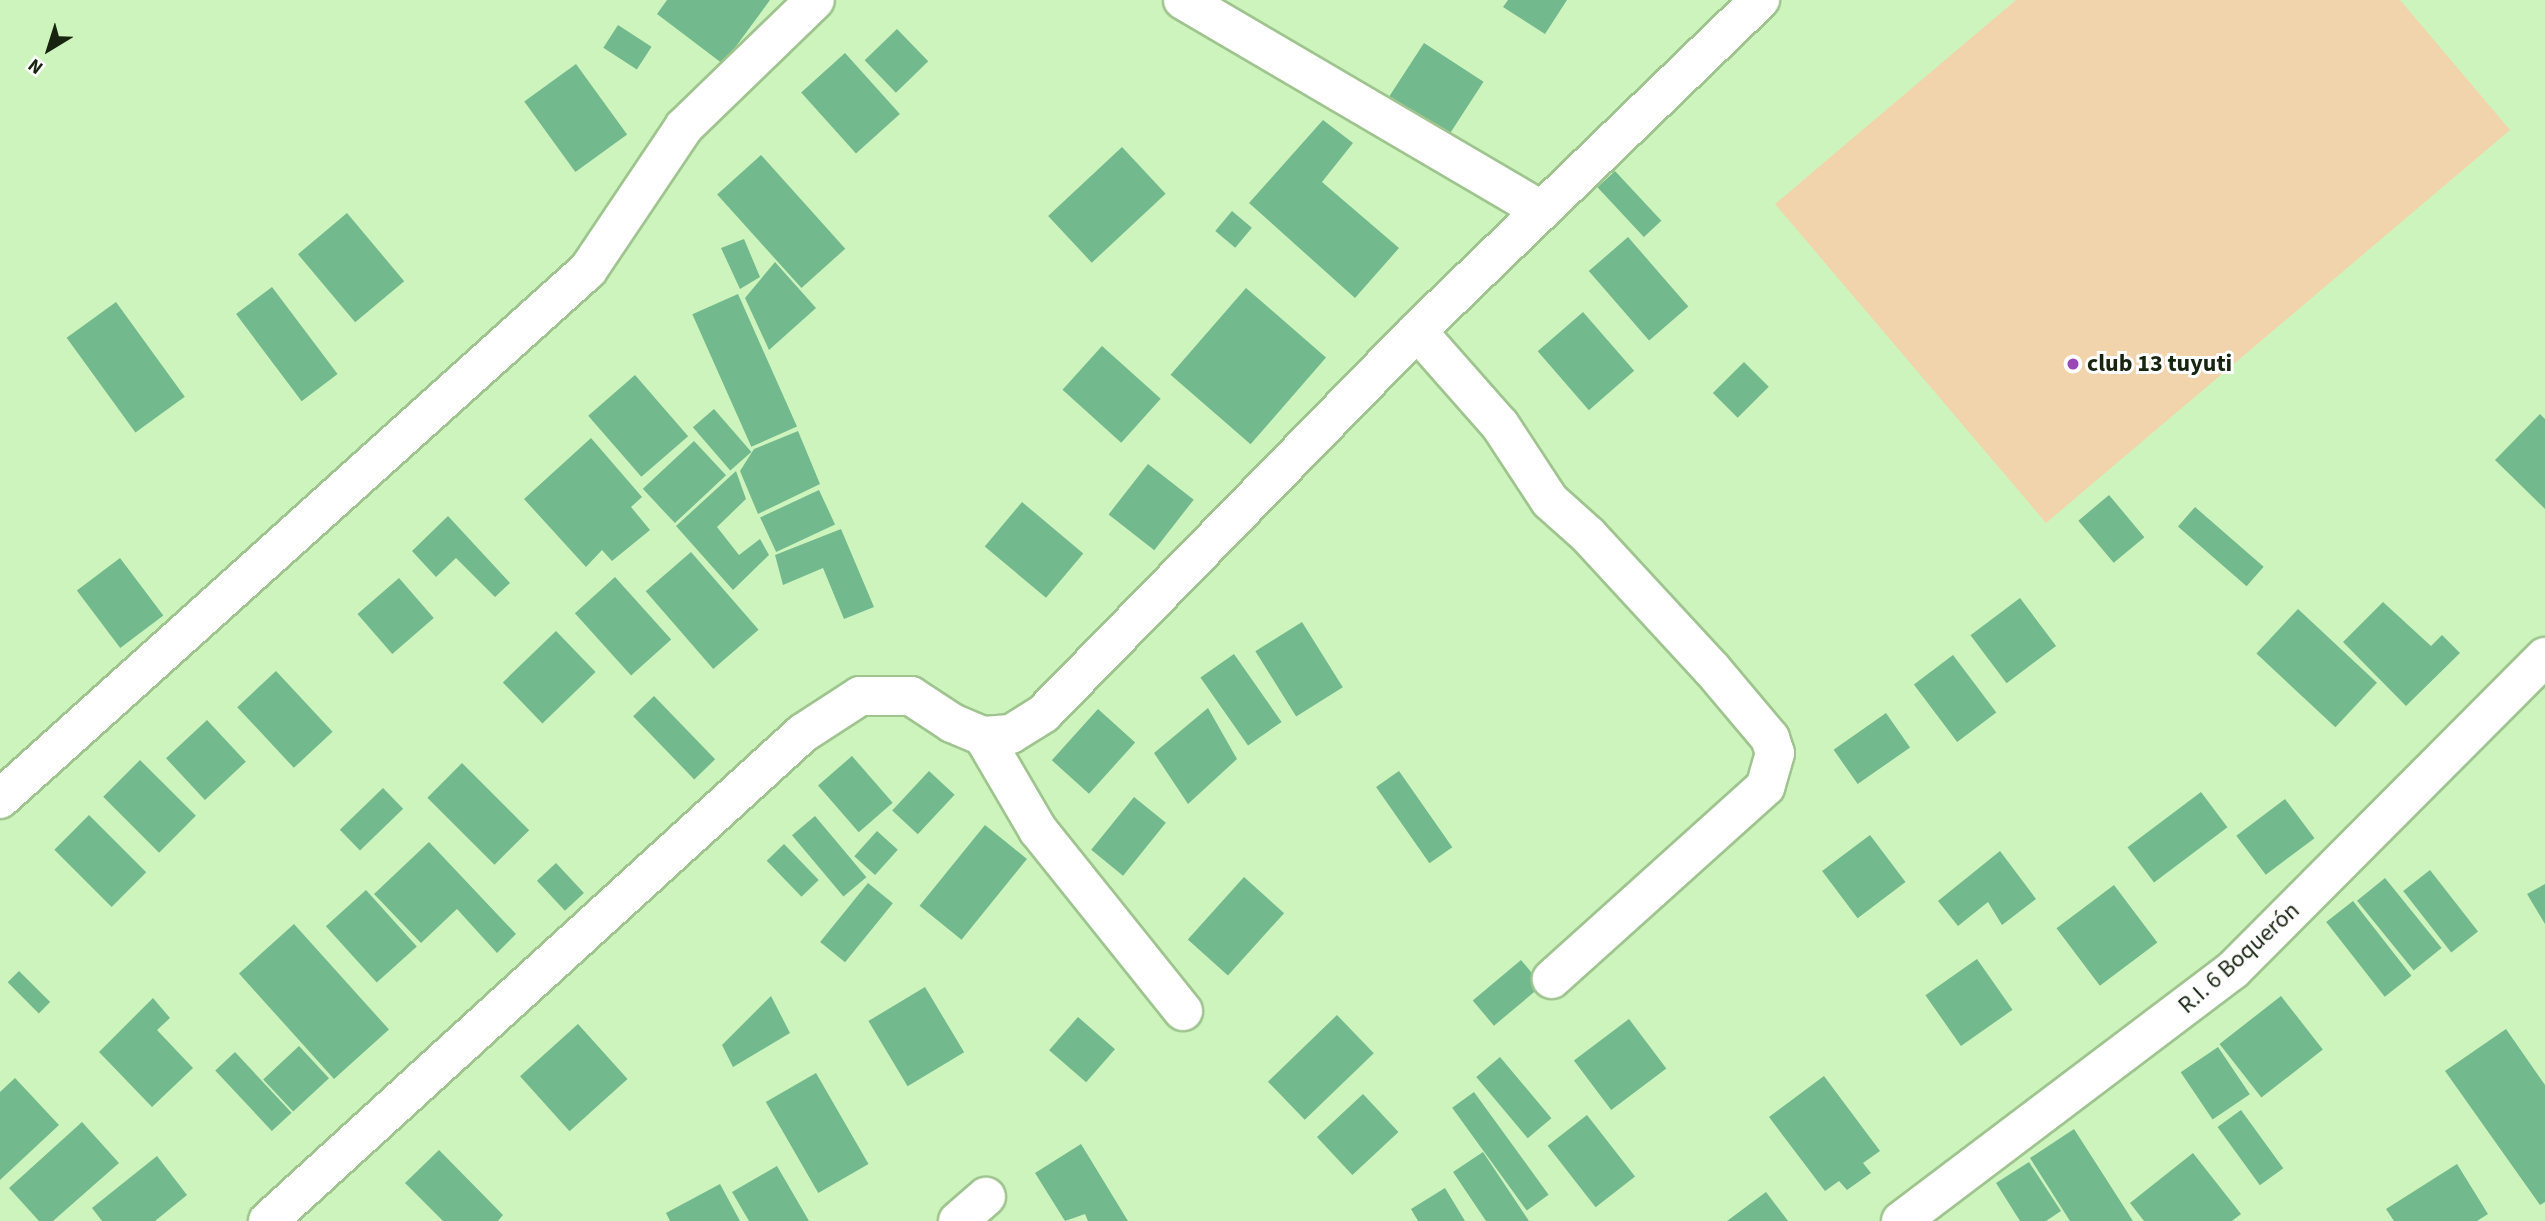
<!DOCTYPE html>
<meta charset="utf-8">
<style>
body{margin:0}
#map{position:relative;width:2545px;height:1221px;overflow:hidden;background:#cef4bd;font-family:"Source Sans 3",sans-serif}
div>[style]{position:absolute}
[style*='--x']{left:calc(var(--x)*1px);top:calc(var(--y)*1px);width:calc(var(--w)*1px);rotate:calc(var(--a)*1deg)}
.green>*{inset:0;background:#f1d4ab}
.building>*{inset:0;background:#73b98e;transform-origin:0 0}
.roads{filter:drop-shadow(2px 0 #9fc48f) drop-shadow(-2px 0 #9fc48f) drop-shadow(0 2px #9fc48f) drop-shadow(0 -2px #9fc48f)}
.minor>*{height:38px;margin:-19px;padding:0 19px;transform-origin:19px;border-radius:19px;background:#fff}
.dots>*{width:19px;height:19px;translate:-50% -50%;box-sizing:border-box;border:4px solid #fff;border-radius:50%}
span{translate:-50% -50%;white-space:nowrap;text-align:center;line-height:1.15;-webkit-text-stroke:6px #fff;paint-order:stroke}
.poi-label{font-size:24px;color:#172510;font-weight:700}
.left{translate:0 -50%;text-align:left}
.street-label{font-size:24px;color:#172510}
.north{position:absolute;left:14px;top:14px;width:70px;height:70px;-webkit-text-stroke:5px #fff;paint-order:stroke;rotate:218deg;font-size:19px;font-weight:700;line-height:28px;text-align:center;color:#172510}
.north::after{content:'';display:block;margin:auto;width:24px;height:32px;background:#172510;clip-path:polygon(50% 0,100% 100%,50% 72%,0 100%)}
</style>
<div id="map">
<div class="green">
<div style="clip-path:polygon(2016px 0,2400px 0,2510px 130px,2046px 523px,1775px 204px)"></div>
</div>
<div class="building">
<div style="clip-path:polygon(667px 0,770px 0,723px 64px,657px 14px)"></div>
<div style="clip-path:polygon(1508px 0,1567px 0,1545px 34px,1503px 7px)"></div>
<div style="left:618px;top:25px;width:40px;height:27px;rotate:33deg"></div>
<div style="left:897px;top:29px;width:45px;height:45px;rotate:46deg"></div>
<div style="left:1424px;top:43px;width:71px;height:77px;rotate:33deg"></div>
<div style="left:845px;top:53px;width:82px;height:59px;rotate:48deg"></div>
<div style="left:576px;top:64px;width:87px;height:64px;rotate:54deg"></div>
<div style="clip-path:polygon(1323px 120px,1353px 143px,1322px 182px,1399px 248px,1355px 298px,1249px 203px)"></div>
<div style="left:1122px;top:147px;width:64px;height:101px;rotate:47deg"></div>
<div style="left:761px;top:155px;width:126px;height:59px;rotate:48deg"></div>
<div style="left:1615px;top:171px;width:68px;height:24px;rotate:47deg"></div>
<div style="left:1232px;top:211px;width:26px;height:26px;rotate:40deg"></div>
<div style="left:347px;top:213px;width:89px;height:64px;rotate:50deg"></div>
<div style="left:1628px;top:237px;width:92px;height:52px;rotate:49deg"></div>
<div style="clip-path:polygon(744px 239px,760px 277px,740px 289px,721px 248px)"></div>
<div style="clip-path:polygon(775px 262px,816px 308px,769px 350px,745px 298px)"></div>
<div style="left:272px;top:287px;width:109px;height:45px;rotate:53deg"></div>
<div style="left:1246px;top:288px;width:106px;height:115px;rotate:41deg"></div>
<div style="left:738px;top:294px;width:145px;height:50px;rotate:66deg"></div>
<div style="left:116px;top:302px;width:117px;height:61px;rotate:54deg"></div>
<div style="left:1583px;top:312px;width:78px;height:60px;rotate:49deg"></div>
<div style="left:1102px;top:346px;width:79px;height:59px;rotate:42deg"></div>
<div style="left:1744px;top:362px;width:35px;height:44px;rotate:45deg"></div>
<div style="left:635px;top:375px;width:81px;height:62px;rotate:49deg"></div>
<div style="left:714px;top:409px;width:57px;height:28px;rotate:49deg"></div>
<div style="clip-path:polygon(2540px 414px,2545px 419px,2545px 509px,2495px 460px)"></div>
<div style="clip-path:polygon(798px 431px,820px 484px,758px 514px,740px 471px,754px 449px)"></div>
<div style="clip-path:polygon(591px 438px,642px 497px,631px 507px,650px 530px,612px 561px,602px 550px,586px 567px,524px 499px)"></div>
<div style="left:694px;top:441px;width:47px;height:70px;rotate:47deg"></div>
<div style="left:1148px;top:464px;width:58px;height:64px;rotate:38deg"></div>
<div style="clip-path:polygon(736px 471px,746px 499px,717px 527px,739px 555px,760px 539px,769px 555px,733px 590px,676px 526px)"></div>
<div style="left:819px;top:490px;width:38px;height:65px;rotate:65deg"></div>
<div style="left:2109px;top:495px;width:55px;height:40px;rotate:50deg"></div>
<div style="left:1022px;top:502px;width:80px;height:58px;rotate:40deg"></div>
<div style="left:2195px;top:507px;width:91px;height:26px;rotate:41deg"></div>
<div style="clip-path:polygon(448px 516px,510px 583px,495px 597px,456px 558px,436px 577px,412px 551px)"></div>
<div style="clip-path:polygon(841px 529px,874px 607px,844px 619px,823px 568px,783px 585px,775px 555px)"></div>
<div style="left:691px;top:552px;width:103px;height:60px;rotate:49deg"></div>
<div style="left:120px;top:558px;width:72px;height:54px;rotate:53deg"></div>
<div style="left:615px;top:577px;width:84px;height:54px;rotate:48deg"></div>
<div style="left:399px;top:578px;width:53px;height:55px;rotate:49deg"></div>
<div style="left:2020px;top:598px;width:60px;height:62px;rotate:53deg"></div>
<div style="clip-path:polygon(2383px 602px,2431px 646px,2442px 635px,2460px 653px,2406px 706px,2343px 642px)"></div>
<div style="left:2298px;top:609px;width:108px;height:61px;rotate:43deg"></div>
<div style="left:1302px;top:622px;width:77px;height:55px;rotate:58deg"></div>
<div style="left:556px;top:631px;width:57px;height:74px;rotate:46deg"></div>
<div style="left:1234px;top:654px;width:83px;height:41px;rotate:55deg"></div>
<div style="left:1953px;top:655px;width:72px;height:49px;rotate:53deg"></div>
<div style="left:276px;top:671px;width:83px;height:53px;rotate:47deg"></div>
<div style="left:654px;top:696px;width:88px;height:29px;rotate:46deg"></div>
<div style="clip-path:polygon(1208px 708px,1237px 759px,1188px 804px,1154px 753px)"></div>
<div style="left:1098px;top:709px;width:50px;height:69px;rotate:42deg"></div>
<div style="left:1886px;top:713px;width:42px;height:64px;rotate:55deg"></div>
<div style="left:207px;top:720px;width:57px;height:56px;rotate:47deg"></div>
<div style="left:852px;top:756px;width:62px;height:45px;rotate:49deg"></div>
<div style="left:140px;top:760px;width:79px;height:52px;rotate:45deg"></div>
<div style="left:462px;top:763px;width:95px;height:49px;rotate:45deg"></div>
<div style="left:929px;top:771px;width:35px;height:54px;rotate:43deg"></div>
<div style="left:1399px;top:771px;width:93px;height:28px;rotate:55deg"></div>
<div style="left:383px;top:788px;width:29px;height:60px;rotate:46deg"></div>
<div style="left:2201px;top:792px;width:44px;height:92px;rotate:53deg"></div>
<div style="left:1134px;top:797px;width:41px;height:68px;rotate:39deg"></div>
<div style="left:2285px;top:799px;width:49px;height:61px;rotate:53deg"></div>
<div style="left:89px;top:815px;width:81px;height:49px;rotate:45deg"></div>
<div style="left:815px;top:816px;width:80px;height:30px;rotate:50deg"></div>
<div style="left:985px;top:825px;width:54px;height:104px;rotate:39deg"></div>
<div style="left:877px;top:831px;width:28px;height:34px;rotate:42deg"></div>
<div style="left:1870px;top:835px;width:59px;height:60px;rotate:53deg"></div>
<div style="clip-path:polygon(429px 842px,516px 934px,497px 953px,457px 909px,421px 943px,374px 894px)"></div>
<div style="left:784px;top:844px;width:50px;height:24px;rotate:46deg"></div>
<div style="clip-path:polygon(2000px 851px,2036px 899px,2002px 925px,1988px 902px,1958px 926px,1938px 901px)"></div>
<div style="left:556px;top:863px;width:41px;height:26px;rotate:47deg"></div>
<div style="left:2430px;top:870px;width:78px;height:34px;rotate:52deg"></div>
<div style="left:1244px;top:877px;width:54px;height:84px;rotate:42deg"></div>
<div style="left:2385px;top:878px;width:90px;height:36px;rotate:51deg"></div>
<div style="left:868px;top:883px;width:32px;height:76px;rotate:39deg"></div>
<div style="clip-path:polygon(2545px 884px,2545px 924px,2527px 894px)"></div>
<div style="left:2114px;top:885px;width:72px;height:72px;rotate:53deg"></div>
<div style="left:366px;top:890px;width:76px;height:54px;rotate:48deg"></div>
<div style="left:2353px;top:901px;width:95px;height:34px;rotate:52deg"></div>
<div style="left:294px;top:924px;width:142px;height:74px;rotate:48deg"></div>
<div style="left:1977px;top:959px;width:62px;height:63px;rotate:55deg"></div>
<div style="left:1521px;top:960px;width:33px;height:63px;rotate:50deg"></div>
<div style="left:19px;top:971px;width:44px;height:16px;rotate:45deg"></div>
<div style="left:925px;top:987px;width:76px;height:66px;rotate:59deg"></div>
<div style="clip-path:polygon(771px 996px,790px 1033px,733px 1067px,722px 1045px)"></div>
<div style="left:2281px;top:996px;width:68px;height:78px;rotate:52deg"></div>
<div style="clip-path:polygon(153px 998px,170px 1018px,157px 1030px,193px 1068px,152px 1107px,99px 1052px)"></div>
<div style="left:1337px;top:1015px;width:53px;height:96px;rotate:46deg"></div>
<div style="left:1078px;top:1017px;width:49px;height:44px;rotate:41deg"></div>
<div style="left:1629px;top:1019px;width:62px;height:69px;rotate:53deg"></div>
<div style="left:578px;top:1024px;width:74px;height:78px;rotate:48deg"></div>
<div style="clip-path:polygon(2506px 1029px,2545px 1085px,2545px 1202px,2540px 1205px,2445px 1071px)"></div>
<div style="left:299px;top:1046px;width:44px;height:49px;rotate:47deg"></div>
<div style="left:2218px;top:1047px;width:57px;height:45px;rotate:56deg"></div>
<div style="left:235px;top:1052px;width:83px;height:27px;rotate:47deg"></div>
<div style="left:1500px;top:1057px;width:80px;height:31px;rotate:50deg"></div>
<div style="left:816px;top:1073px;width:105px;height:58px;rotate:60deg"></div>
<div style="clip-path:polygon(1824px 1076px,1880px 1151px,1863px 1163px,1871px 1173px,1847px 1190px,1839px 1181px,1825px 1191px,1769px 1117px)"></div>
<div style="clip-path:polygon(15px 1078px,59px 1125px,0 1180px,0 1092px)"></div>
<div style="left:1474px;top:1092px;width:127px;height:27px;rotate:54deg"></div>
<div style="left:1363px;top:1094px;width:52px;height:63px;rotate:47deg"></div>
<div style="left:2241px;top:1110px;width:72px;height:29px;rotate:54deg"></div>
<div style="left:1587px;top:1115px;width:78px;height:50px;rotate:52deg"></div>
<div style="clip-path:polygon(82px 1122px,119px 1163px,53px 1221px,39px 1221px,9px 1188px)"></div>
<div style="clip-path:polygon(2074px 1129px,2133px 1221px,2070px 1221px,2030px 1158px)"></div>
<div style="clip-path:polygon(1081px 1144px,1128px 1221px,1088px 1221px,1085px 1214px,1065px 1221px,1035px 1173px)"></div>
<div style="clip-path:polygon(439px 1150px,503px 1215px,498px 1221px,443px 1221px,405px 1183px)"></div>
<div style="clip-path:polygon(1483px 1152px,1529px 1221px,1486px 1221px,1453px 1172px)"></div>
<div style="clip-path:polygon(2193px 1153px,2241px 1214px,2232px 1221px,2144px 1221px,2130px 1203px)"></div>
<div style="clip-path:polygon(157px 1156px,187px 1195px,155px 1221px,102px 1221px,92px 1208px)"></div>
<div style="clip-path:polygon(2029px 1162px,2061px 1211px,2046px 1221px,2020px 1221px,1996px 1183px)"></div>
<div style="clip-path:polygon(2457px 1164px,2488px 1214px,2477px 1221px,2394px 1221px,2386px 1209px)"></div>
<div style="clip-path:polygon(777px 1166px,809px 1221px,749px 1221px,732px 1192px)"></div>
<div style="clip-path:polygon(720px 1184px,740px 1221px,670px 1221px,666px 1213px)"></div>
<div style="clip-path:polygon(1445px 1188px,1465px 1221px,1418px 1221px,1411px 1209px)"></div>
<div style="clip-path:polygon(1766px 1192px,1788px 1221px,1727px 1221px)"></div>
</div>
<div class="roads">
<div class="minor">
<div style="--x:1183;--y:0;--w:415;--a:30.4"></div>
<div style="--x:1417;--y:331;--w:125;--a:48.6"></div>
<div style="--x:1500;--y:425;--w:91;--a:56.7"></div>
<div style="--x:1550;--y:501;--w:52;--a:41.9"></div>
<div style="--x:1589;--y:536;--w:180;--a:47.3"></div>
<div style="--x:1711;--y:668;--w:92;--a:49.9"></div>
<div style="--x:1770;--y:738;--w:16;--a:72"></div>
<div style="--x:1775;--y:753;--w:35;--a:106"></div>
<div style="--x:1765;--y:787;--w:287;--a:138"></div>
<div style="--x:983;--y:736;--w:109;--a:59.7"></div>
<div style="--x:1038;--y:830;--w:232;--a:51.3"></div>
<div style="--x:0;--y:799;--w:791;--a:-41.98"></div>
<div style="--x:588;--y:270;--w:172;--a:-56.1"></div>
<div style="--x:684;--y:127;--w:182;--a:-44.1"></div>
<div style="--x:268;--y:1221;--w:724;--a:-42.37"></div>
<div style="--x:803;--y:733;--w:68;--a:-33"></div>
<div style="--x:860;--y:696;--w:51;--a:0"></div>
<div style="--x:911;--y:696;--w:49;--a:33.4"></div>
<div style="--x:952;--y:723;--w:34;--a:23"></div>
<div style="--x:983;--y:736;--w:28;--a:-4"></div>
<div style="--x:1011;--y:734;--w:39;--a:-32"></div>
<div style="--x:1044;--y:713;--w:534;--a:-45.68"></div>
<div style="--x:1417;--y:331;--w:477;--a:-44"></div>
<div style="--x:958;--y:1221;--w:37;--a:-41"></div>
<div style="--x:1901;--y:1221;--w:416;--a:-37.1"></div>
<div style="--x:2233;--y:970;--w:442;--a:-45.1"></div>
</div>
</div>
<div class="dots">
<div style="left:2073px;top:364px;background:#9947b6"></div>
</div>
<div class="poi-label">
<span class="left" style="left:2087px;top:364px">club 13 tuyuti</span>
</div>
<div class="street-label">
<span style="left:2239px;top:958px;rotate:-42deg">R.I. 6 Boquerón</span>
</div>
<div class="north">N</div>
</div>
